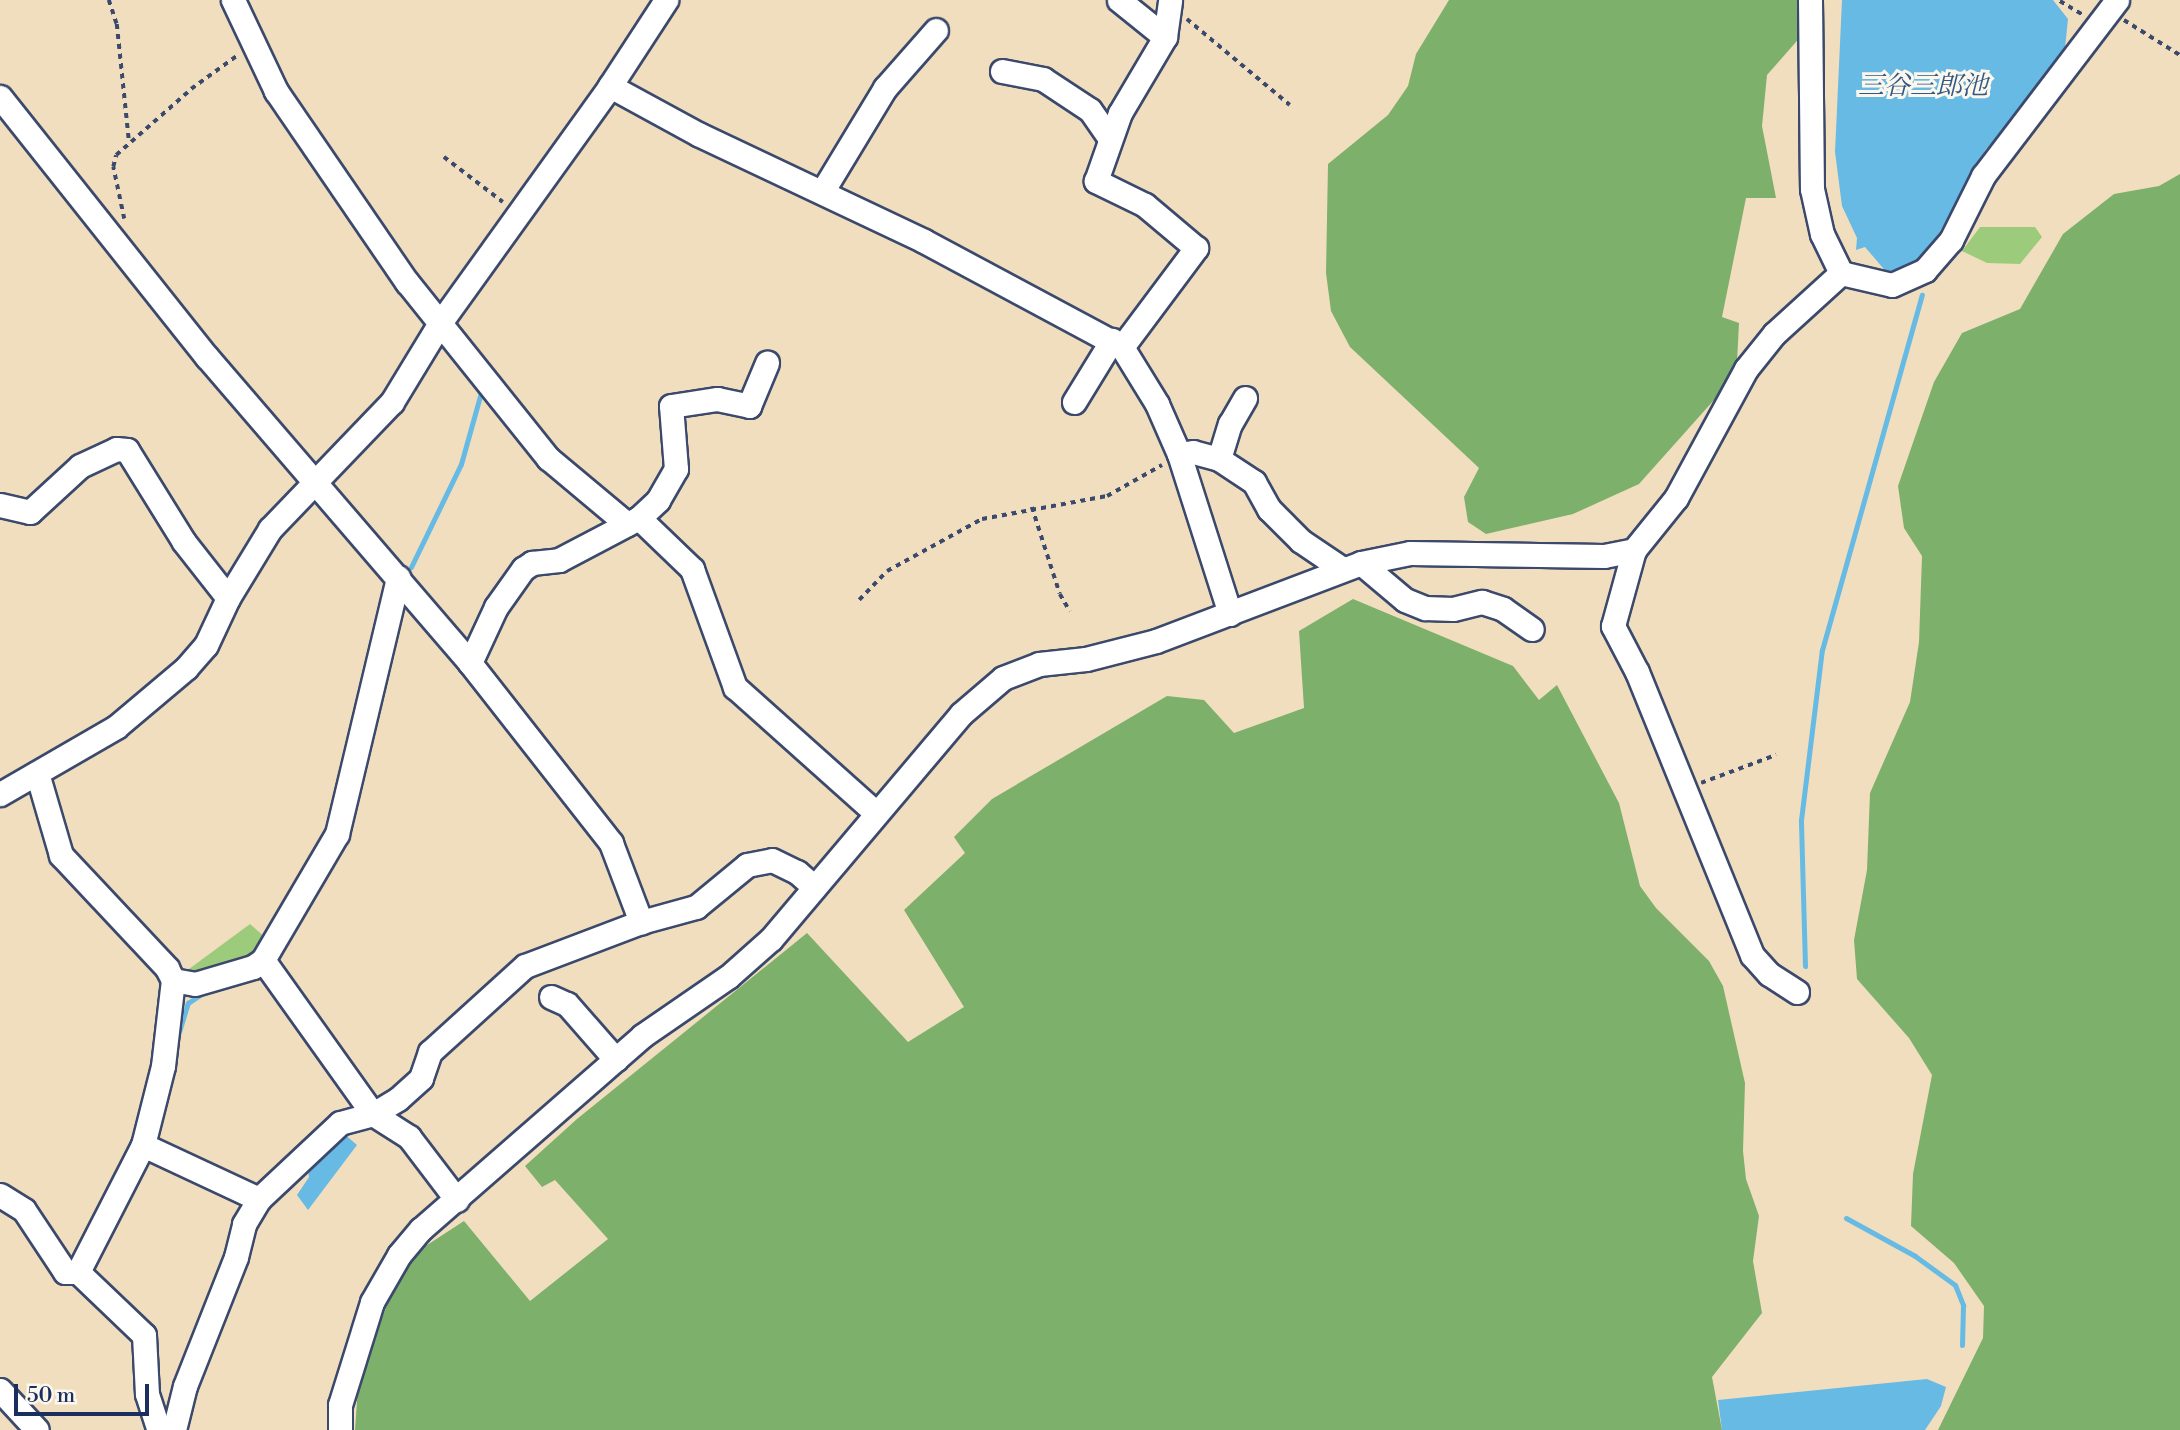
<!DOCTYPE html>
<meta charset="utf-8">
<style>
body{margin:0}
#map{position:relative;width:2180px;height:1430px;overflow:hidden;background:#f1debe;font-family:"Libre Bodoni","Noto Serif JP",serif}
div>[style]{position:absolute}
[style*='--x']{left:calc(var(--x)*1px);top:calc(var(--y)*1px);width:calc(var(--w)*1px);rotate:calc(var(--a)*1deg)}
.green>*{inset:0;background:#9ccc7b}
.forest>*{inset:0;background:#7db06b}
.water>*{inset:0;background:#67bae3}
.stream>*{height:5px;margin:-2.5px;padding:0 2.5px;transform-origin:2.5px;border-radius:2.5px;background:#67bae3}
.path>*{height:3.5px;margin-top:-1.75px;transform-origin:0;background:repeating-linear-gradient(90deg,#3b496c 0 5px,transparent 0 10px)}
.roads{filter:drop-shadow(2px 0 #3b496c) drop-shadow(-2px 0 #3b496c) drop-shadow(0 2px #3b496c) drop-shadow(0 -2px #3b496c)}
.minor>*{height:23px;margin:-11.5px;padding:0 11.5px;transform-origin:11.5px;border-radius:11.5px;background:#fff}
span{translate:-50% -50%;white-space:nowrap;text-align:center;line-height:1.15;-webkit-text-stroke:6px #fbf7ec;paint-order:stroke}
.water-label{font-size:26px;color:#325986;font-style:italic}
.scale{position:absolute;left:14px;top:1384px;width:135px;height:32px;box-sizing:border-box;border:4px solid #1b2f5e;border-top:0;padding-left:9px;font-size:21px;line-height:24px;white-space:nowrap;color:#1b2f5e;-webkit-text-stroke:5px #fbf7ec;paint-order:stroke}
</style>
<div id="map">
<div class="green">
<div style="clip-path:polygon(1980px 227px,2035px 227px,2042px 237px,2020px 264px,1987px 263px,1962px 251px)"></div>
<div style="clip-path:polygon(250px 924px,267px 939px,260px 956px,189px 977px,189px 969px)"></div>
</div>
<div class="forest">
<div style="clip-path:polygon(1449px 0,1800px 0,1803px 34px,1767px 75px,1762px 126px,1776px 198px,1746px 198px,1722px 317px,1739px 323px,1737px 363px,1722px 391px,1639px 484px,1573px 514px,1486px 534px,1468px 522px,1464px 497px,1479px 468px,1350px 347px,1331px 311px,1326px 273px,1328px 164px,1388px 115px,1408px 86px,1416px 54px)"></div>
<div style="clip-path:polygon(2180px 174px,2180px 1430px,1938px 1430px,1983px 1338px,1984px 1306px,1954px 1263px,1911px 1226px,1913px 1174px,1932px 1075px,1909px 1038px,1857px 979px,1854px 940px,1867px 870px,1870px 793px,1910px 702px,1919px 642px,1922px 556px,1904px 528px,1898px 486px,1934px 382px,1962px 333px,2020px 309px,2063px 234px,2114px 194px,2159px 186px)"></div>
<div style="clip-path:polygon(1353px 599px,1513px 666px,1539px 700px,1557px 685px,1619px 803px,1640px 886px,1656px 908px,1709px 961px,1723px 986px,1745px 1083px,1743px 1151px,1746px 1179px,1759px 1216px,1753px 1261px,1762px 1313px,1712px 1377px,1722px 1430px,355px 1430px,358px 1387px,375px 1335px,395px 1285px,421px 1249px,464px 1221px,530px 1301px,608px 1239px,555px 1180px,542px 1187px,525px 1166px,577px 1119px,807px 933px,908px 1042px,964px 1007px,904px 910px,965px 853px,954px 837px,992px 799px,1167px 696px,1204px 700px,1234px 733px,1304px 708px,1299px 631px)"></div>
</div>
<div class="water">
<div style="clip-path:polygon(1842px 0,2053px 0,2068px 19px,2065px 48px,2025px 101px,2025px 110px,1986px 149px,1933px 244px,1929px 266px,1889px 275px,1865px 247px,1856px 250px,1857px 238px,1842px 206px,1835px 152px)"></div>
<div style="clip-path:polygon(343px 1133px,357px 1145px,308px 1210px,297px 1195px,309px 1177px,308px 1171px)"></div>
<div style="clip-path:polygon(1927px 1379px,1946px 1387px,1941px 1406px,1925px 1430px,1722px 1430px,1718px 1400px)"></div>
</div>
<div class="stream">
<div style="--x:411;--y:567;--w:114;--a:-64.1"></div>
<div style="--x:461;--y:464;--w:78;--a:-74.4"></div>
<div style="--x:1805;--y:966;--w:146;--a:-91.6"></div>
<div style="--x:1801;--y:820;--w:171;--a:-83"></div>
<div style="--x:1822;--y:650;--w:369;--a:-74.3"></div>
<div style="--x:178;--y:1035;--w:34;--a:-73"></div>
<div style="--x:188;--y:1003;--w:23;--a:-34"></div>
<div style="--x:1846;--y:1218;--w:79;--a:28.8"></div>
<div style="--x:1915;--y:1256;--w:49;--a:35.9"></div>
<div style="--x:1955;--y:1285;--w:22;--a:68"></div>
<div style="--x:1963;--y:1305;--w:40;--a:91.4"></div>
</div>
<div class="path">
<div style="--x:109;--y:0;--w:25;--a:72"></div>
<div style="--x:117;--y:24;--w:118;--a:84.1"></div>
<div style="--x:2060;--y:1;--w:26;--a:31"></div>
<div style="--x:1187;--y:19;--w:134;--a:39.9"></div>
<div style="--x:2124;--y:20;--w:66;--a:32"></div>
<div style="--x:444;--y:157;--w:74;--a:37.3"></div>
<div style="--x:124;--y:219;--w:53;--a:-101.9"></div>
<div style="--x:113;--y:167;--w:12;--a:-76"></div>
<div style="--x:116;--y:155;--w:100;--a:-41.3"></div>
<div style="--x:191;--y:89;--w:58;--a:-35.9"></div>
<div style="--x:1032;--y:507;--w:91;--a:72.2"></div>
<div style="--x:1060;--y:594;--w:20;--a:60"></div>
<div style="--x:859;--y:600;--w:40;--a:-46"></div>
<div style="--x:887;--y:571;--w:108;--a:-28.7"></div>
<div style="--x:982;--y:519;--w:127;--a:-10.4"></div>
<div style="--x:1107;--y:496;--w:63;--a:-29.4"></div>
<div style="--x:1701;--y:783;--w:80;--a:-20.5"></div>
</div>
<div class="roads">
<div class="minor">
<div style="--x:233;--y:0;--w:101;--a:64.7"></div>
<div style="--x:276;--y:91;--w:232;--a:55.6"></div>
<div style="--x:407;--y:282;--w:226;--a:51.3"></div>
<div style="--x:548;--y:458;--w:103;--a:39.9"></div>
<div style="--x:1119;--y:0;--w:59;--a:38.8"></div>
<div style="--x:1810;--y:0;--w:189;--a:89.4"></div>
<div style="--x:1812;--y:189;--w:46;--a:77.5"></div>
<div style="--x:1822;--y:234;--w:43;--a:64"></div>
<div style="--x:1002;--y:71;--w:42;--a:11"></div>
<div style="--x:1043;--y:79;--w:56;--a:33.4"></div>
<div style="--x:1090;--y:110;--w:33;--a:55"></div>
<div style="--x:610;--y:86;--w:100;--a:28.6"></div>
<div style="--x:698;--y:134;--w:250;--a:25.3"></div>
<div style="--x:924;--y:241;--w:225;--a:28.2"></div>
<div style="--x:1122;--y:347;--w:67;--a:58.4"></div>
<div style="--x:1157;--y:404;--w:55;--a:66.3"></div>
<div style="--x:1179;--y:454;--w:168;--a:72.3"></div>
<div style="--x:0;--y:97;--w:332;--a:51.5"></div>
<div style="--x:207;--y:357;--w:403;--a:49.3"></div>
<div style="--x:470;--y:663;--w:229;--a:51.9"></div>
<div style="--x:611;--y:843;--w:85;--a:69.2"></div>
<div style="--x:822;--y:192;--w:122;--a:-58.8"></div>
<div style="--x:885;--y:88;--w:77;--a:-48.7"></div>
<div style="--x:1122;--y:347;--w:124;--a:-53.2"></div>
<div style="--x:1196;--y:248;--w:67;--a:-139.9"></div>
<div style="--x:1145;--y:205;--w:55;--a:-153.9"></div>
<div style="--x:1096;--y:181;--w:72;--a:-70.6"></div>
<div style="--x:1120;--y:113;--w:88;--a:-59.4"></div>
<div style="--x:1165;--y:37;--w:37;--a:-82"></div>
<div style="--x:1074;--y:402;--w:73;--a:-58.5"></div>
<div style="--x:1179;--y:454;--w:14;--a:-8"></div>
<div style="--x:1193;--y:452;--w:27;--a:15"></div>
<div style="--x:1219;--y:459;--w:42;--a:33.3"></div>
<div style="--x:1254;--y:482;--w:31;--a:61"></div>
<div style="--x:1269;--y:509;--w:45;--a:45"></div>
<div style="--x:1301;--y:541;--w:48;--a:34"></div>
<div style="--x:1219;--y:459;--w:37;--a:-73"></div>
<div style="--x:1230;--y:424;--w:30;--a:-60"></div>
<div style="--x:0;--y:505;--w:31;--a:13"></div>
<div style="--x:30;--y:512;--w:68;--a:-42.6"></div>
<div style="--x:80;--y:466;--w:40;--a:-25"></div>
<div style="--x:116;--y:449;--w:11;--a:5"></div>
<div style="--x:127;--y:450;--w:108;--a:58.2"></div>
<div style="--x:184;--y:542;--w:71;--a:51.8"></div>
<div style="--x:639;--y:518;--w:74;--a:43.9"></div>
<div style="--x:692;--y:569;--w:126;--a:70"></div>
<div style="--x:735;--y:687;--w:189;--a:41.8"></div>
<div style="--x:1361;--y:563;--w:57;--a:40.1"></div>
<div style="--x:1405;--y:600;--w:22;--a:22"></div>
<div style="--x:1425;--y:608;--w:28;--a:2"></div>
<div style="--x:1453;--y:609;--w:30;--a:-14"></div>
<div style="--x:1482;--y:602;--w:22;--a:18"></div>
<div style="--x:1503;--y:609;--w:35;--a:35"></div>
<div style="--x:470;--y:663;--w:62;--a:-65.1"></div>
<div style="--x:496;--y:607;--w:47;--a:-54.6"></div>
<div style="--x:523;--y:569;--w:11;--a:-34"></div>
<div style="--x:532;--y:563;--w:27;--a:-6"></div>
<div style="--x:559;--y:560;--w:90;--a:-27.7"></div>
<div style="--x:639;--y:518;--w:26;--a:-43"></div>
<div style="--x:658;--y:500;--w:36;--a:-60"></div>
<div style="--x:676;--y:469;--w:63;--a:-94.5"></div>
<div style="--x:671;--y:406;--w:47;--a:-8.7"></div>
<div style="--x:717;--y:399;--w:33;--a:12"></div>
<div style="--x:749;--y:406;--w:47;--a:-67.3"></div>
<div style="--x:0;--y:794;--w:134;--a:-30"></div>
<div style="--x:116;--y:727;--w:92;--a:-40.1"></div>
<div style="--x:186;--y:668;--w:30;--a:-49"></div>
<div style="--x:206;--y:645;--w:52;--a:-64.9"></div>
<div style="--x:228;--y:598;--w:81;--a:-58.7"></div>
<div style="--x:270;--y:529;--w:176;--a:-46.2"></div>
<div style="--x:392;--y:402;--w:92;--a:-58.7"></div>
<div style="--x:440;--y:323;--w:292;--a:-54.3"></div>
<div style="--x:610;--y:86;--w:103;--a:-56.9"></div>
<div style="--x:263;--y:960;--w:189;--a:54.5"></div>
<div style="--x:373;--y:1114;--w:43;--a:32.6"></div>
<div style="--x:409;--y:1137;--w:79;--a:52.7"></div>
<div style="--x:173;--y:980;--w:22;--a:10"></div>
<div style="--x:195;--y:984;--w:60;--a:-16.3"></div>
<div style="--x:253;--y:967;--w:12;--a:-35"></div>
<div style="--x:263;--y:960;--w:146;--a:-59.6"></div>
<div style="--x:337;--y:834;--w:264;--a:-76.6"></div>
<div style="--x:1797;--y:992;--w:33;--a:-147"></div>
<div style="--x:1769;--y:974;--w:25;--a:-132"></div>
<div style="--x:1752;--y:955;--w:305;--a:-112.1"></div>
<div style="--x:1637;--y:672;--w:52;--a:-117.6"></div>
<div style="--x:1613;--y:626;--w:79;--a:-74.6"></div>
<div style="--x:1634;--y:550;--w:67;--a:-51.1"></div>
<div style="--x:1676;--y:498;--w:147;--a:-61.5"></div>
<div style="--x:1746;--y:369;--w:45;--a:-51.3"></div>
<div style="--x:1774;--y:334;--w:91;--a:-42.3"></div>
<div style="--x:1841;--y:273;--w:52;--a:13.2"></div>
<div style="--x:1892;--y:285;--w:36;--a:-24"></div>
<div style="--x:1925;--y:270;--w:40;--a:-49"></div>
<div style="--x:1951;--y:240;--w:72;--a:-63.4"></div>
<div style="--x:1983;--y:176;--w:221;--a:-52.7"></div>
<div style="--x:551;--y:997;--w:17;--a:24"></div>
<div style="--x:567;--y:1004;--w:74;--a:48.8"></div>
<div style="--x:143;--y:1145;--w:128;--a:25"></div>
<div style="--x:0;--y:1195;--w:28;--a:32"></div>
<div style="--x:24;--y:1210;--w:74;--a:56.5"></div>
<div style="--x:65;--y:1272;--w:13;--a:0"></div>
<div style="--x:78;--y:1272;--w:143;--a:-62.9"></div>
<div style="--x:143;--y:1145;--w:81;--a:-75.8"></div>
<div style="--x:163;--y:1066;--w:87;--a:-83.4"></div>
<div style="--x:173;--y:980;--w:13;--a:-117"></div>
<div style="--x:167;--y:968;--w:155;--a:-133.2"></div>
<div style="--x:61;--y:855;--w:85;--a:-106.3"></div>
<div style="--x:78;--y:1272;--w:91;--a:43.7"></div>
<div style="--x:144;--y:1335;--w:59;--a:87.1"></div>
<div style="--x:147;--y:1394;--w:38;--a:72"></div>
<div style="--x:0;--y:1390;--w:54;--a:47.2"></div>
<div style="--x:174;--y:1430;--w:45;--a:-76"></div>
<div style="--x:185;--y:1386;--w:139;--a:-68.4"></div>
<div style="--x:236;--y:1257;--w:34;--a:-76"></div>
<div style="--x:244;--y:1224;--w:29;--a:-59"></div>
<div style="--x:259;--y:1199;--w:111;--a:-43.2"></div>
<div style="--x:340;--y:1123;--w:34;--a:-15"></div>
<div style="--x:373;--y:1114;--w:29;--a:-31"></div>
<div style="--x:398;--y:1099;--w:31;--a:-42"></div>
<div style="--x:421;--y:1078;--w:28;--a:-71"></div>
<div style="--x:430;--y:1052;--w:128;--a:-42.2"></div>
<div style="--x:525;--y:966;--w:124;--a:-20.8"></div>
<div style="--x:641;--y:922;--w:57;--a:-15.3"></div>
<div style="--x:696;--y:907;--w:66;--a:-39.5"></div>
<div style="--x:747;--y:865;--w:25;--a:-11"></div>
<div style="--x:772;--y:860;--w:28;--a:26"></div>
<div style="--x:797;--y:872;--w:23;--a:41"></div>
<div style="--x:340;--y:1430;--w:25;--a:-90"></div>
<div style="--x:340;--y:1405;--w:108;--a:-72.7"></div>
<div style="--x:372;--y:1302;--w:54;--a:-60.1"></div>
<div style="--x:399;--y:1255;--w:34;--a:-50"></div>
<div style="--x:421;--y:1229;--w:293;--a:-41.1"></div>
<div style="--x:642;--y:1036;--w:104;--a:-34.5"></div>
<div style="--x:728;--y:977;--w:57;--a:-41.5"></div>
<div style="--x:771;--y:939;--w:294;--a:-49.8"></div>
<div style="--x:961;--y:714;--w:55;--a:-40.6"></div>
<div style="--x:1003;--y:678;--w:39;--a:-21"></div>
<div style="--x:1039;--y:664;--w:47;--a:-6.1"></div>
<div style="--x:1086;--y:659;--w:72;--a:-14.4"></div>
<div style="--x:1156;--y:641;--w:219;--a:-20.8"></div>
<div style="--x:1361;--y:563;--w:50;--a:-11.5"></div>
<div style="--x:1410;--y:553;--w:194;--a:0.9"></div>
<div style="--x:1604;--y:556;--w:31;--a:-11"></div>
</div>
</div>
<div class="water-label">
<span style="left:1923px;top:87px">三谷三郎池</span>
</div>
<div class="scale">50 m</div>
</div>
